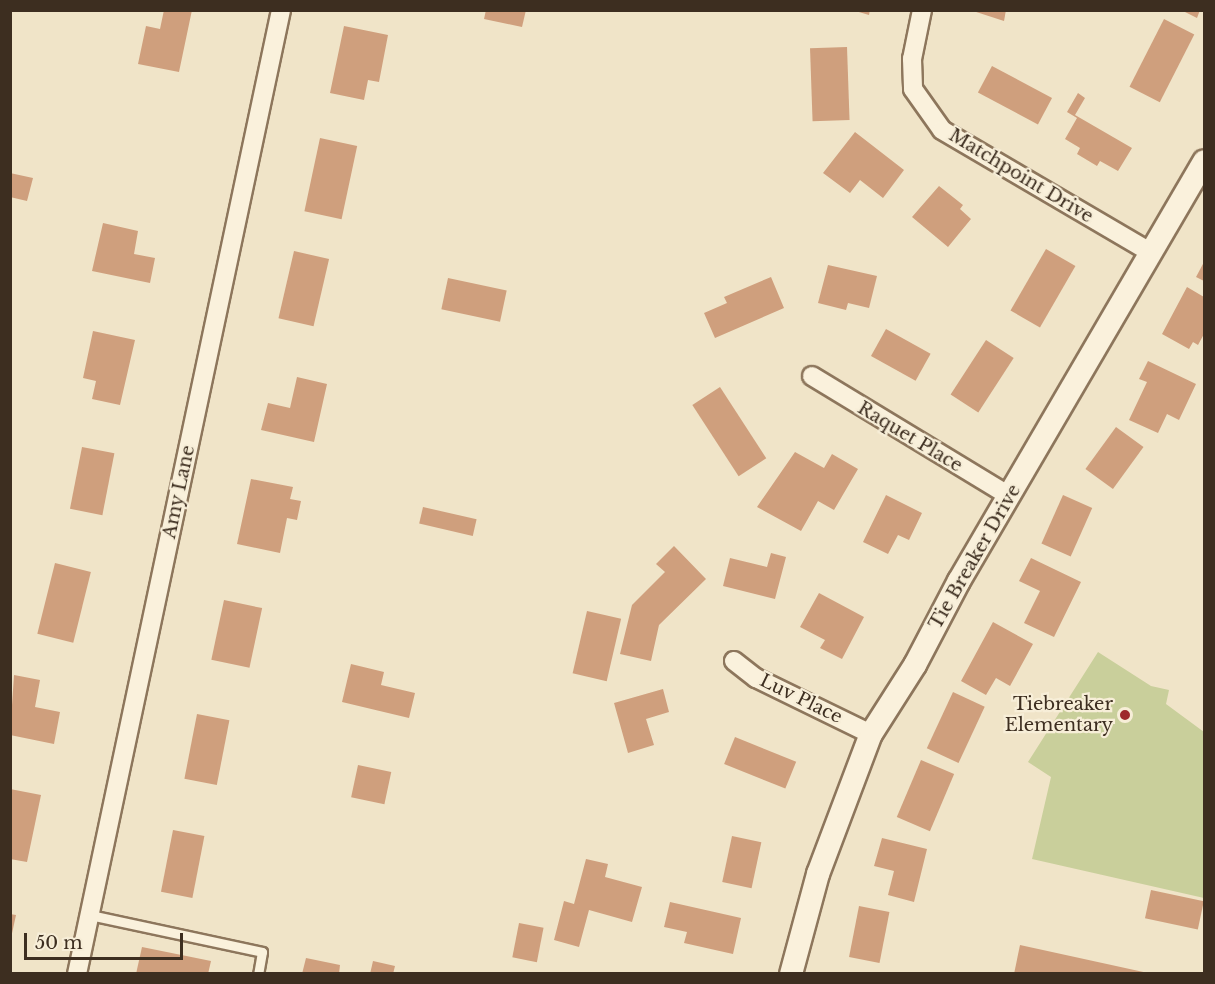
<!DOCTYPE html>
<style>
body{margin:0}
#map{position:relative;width:1215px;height:984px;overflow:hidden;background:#f0e4c8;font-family:"Libre Baskerville",serif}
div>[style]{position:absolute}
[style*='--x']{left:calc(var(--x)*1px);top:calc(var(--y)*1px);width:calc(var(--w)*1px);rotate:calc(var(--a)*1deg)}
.green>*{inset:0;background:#c9cf9b}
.building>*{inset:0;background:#cf9f7d;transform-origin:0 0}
.roads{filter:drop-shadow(2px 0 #8d765c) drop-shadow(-2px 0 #8d765c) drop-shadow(0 2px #8d765c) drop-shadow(0 -2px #8d765c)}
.service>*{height:9px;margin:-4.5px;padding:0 4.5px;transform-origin:4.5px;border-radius:4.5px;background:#faf1dc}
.minor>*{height:18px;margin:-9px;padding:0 9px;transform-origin:9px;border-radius:9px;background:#faf1dc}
.tertiary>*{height:22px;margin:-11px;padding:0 11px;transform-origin:11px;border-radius:11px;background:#faf1dc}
.dots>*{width:16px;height:16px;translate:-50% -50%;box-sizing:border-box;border:3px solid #f7eed8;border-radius:50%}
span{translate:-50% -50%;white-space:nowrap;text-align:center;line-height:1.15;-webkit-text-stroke:4.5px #f7eed8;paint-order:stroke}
.street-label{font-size:18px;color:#3d2e20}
.poi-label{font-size:18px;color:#3d2e20}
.right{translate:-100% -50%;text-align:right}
.frame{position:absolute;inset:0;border:12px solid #3d2e20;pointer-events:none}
.scale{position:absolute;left:24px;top:933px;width:159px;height:27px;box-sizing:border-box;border:3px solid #3d2e20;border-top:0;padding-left:8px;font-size:18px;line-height:21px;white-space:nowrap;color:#3d2e20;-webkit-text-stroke:4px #f7eed8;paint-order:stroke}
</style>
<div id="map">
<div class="green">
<div style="clip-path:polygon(1098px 652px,1151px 686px,1169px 690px,1166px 704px,1204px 732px,1204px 898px,1032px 859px,1051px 777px,1028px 762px)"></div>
</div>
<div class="building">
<div style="clip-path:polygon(164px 10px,192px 10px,179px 72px,138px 64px,146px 26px,160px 29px)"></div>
<div style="clip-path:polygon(486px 10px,526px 10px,522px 27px,484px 19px)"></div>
<div style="clip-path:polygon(852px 10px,870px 10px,869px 15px)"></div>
<div style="clip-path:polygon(970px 10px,1006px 10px,1004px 21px)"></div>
<div style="clip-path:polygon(1181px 10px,1200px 10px,1197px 18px)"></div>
<div style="left:1164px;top:19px;width:34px;height:76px;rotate:27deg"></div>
<div style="clip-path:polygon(344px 26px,388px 35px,379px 82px,368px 80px,364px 100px,330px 93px)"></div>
<div style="left:847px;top:47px;width:73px;height:37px;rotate:88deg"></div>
<div style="left:992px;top:66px;width:68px;height:30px;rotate:28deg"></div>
<div style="clip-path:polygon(1078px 93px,1085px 98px,1075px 115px,1132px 148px,1118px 171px,1100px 161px,1097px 166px,1077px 154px,1080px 148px,1065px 139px,1077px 118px,1067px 112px)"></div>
<div style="clip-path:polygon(855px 132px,904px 170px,883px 198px,860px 180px,850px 193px,823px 173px)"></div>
<div style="left:320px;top:138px;width:38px;height:75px;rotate:12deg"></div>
<div style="clip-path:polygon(10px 173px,33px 178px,27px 201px,10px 197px)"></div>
<div style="clip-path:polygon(939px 186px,963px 205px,960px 209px,971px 219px,948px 247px,912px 217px)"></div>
<div style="clip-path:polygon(103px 223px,138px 231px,134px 254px,155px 258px,150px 283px,92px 271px)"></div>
<div style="left:1046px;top:249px;width:34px;height:71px;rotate:30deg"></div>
<div style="left:294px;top:251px;width:36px;height:69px;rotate:13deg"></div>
<div style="clip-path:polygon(1204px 262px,1204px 281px,1196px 277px)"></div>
<div style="clip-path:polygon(828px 265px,877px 276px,869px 308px,848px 303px,846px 310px,818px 303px)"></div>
<div style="clip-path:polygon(771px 277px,784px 308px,715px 338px,704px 313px,727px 303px,724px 297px)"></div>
<div style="left:448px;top:278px;width:60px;height:32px;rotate:12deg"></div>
<div style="clip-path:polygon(1187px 287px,1204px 297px,1204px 334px,1198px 345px,1193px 342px,1189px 349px,1162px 334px)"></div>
<div style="left:886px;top:329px;width:51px;height:31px;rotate:29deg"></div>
<div style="clip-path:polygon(93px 331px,135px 340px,120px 405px,92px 399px,96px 381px,83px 378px)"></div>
<div style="left:986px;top:340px;width:33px;height:65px;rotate:33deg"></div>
<div style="clip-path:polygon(1148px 361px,1196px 384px,1179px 420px,1167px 414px,1158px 433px,1129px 420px,1147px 382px,1139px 379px)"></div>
<div style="clip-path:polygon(297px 377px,327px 384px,314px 442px,261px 430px,268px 403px,290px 408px)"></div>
<div style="left:720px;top:387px;width:85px;height:33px;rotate:57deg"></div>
<div style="left:1116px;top:427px;width:34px;height:52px;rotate:36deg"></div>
<div style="left:82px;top:447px;width:33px;height:63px;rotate:11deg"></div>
<div style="clip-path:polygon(795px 452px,824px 468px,832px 454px,858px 469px,834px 510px,818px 501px,801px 531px,757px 507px)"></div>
<div style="clip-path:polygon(251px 479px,293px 487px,290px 499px,301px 501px,297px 520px,287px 518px,280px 553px,237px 544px)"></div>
<div style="clip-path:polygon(886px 495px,922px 513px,909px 540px,898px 535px,888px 554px,863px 542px)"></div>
<div style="left:1063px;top:495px;width:32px;height:53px;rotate:24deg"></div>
<div style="left:423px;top:507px;width:55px;height:17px;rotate:13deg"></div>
<div style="clip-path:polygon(674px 546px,706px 579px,659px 625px,651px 661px,620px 654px,632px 605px,665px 572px,656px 564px)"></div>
<div style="clip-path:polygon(771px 553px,786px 557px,775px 599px,723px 586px,730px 558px,767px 567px)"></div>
<div style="clip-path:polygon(1031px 558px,1081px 582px,1054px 637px,1024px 623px,1040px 591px,1019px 581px)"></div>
<div style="left:55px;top:563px;width:37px;height:73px;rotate:14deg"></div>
<div style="clip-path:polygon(819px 593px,864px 617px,842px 659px,820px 648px,825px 640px,800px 627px)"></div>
<div style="left:224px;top:600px;width:39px;height:61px;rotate:12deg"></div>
<div style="left:587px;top:611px;width:35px;height:64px;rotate:13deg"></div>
<div style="clip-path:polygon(993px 622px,1033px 644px,1010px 686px,996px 678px,986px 695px,961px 681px)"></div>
<div style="clip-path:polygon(351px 664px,384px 672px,381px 685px,415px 693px,409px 718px,342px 702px)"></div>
<div style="clip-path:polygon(14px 675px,40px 680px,35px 707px,60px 712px,54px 744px,10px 735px)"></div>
<div style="clip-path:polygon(663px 689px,669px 712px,646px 719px,654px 745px,628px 753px,614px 703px)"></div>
<div style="left:953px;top:692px;width:35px;height:62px;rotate:25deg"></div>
<div style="left:197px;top:714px;width:33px;height:66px;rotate:11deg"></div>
<div style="left:735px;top:737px;width:66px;height:29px;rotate:22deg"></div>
<div style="left:921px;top:760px;width:36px;height:62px;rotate:23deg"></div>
<div style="left:358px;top:765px;width:34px;height:33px;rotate:12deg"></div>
<div style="clip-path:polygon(10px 789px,41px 795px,27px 862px,10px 859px)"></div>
<div style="left:173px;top:830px;width:32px;height:63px;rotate:11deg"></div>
<div style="left:732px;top:836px;width:30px;height:47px;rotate:12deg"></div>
<div style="clip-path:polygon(882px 838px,927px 849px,914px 902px,888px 895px,894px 871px,874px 866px)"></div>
<div style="clip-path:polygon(586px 859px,608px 864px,605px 877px,642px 887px,632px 922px,589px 910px,579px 947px,554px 940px,564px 901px,574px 904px)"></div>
<div style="left:1151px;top:890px;width:54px;height:29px;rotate:12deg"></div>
<div style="clip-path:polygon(670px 902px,741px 918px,733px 954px,684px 943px,687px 932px,664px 927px)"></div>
<div style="left:859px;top:906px;width:31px;height:52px;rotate:11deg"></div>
<div style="clip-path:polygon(10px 914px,16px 915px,11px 938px,10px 938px)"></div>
<div style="left:519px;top:923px;width:25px;height:35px;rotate:11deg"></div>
<div style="clip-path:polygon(1020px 945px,1148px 973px,1148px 974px,1014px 974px)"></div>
<div style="clip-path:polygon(142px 947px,211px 961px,208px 974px,136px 974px)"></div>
<div style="clip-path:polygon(306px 958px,340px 965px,339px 974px,302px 974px)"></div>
<div style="clip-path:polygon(373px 961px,395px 966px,393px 974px,370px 974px)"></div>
</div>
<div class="roads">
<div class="service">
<div style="--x:90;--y:915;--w:176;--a:12.1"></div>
<div style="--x:262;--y:952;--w:22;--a:100"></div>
</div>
<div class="minor">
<div style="--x:922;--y:10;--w:50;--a:101.5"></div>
<div style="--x:912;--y:59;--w:30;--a:88"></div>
<div style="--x:913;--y:89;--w:50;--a:54.7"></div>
<div style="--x:942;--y:130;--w:241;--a:30.4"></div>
<div style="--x:812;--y:376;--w:231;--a:31.3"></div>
<div style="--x:734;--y:661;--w:28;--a:38"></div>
<div style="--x:756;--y:678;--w:128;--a:26"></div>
<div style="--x:77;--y:974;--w:985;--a:-78.05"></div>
</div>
<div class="tertiary">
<div style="--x:791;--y:974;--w:104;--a:-74.9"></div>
<div style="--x:818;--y:874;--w:150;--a:-69.3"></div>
<div style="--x:871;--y:734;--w:82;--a:-57.5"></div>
<div style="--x:915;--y:665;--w:95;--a:-62.4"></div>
<div style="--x:959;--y:581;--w:486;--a:-59.7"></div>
</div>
</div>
<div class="dots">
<div style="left:1125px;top:715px;background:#9e2a2b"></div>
</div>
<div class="street-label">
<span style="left:1021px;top:176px;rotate:31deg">Matchpoint Drive</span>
<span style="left:910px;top:437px;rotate:31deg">Raquet Place</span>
<span style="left:179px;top:492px;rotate:-78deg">Amy Lane</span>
<span style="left:975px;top:557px;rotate:-60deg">Tie Breaker Drive</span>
<span style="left:801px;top:699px;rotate:26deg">Luv Place</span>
</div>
<div class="poi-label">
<span class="right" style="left:1113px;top:715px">Tiebreaker<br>Elementary</span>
</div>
<div class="frame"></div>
<div class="scale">50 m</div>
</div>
